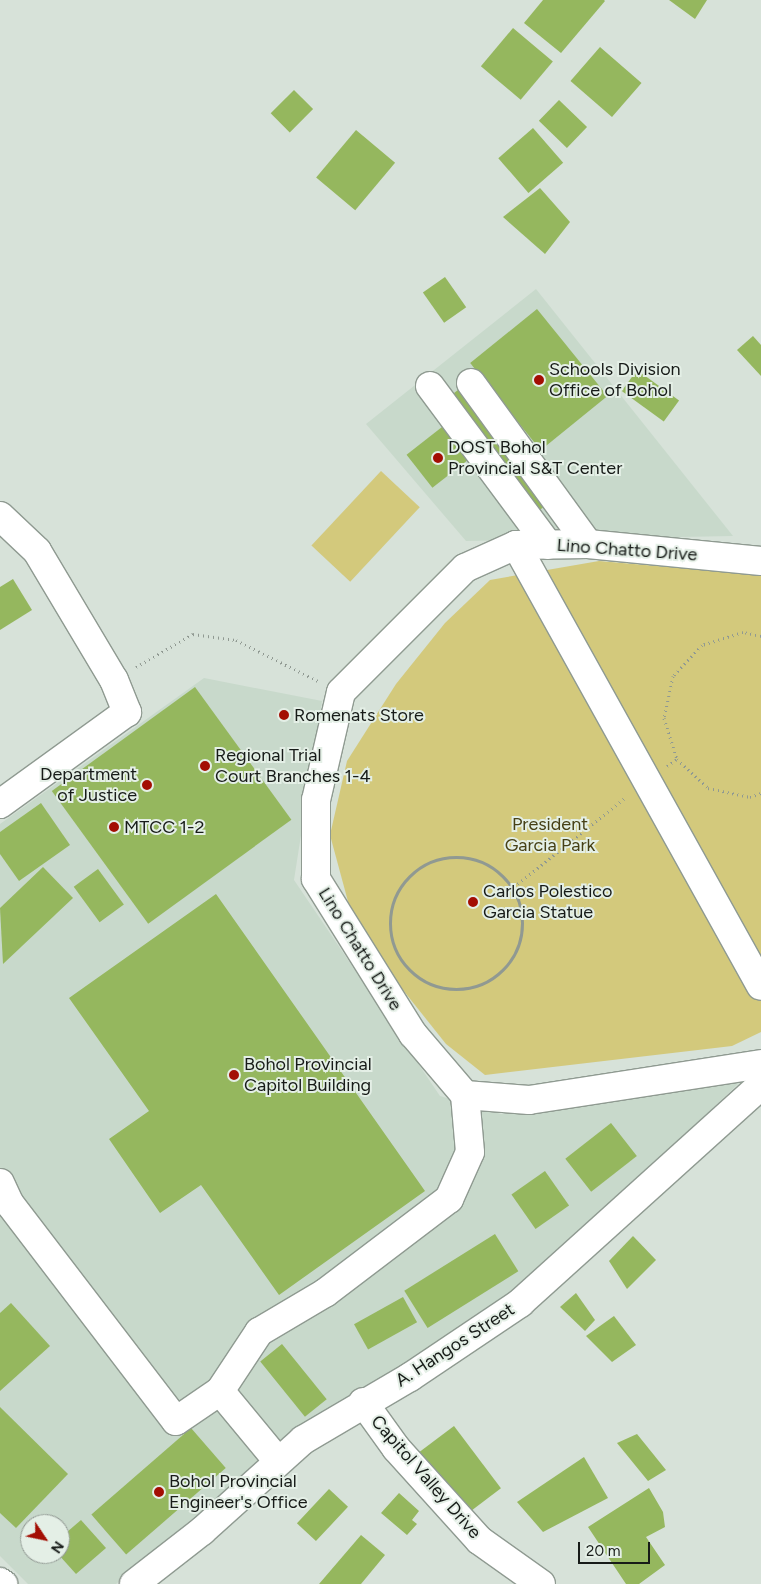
<!DOCTYPE html>
<style>
body{margin:0}
#map{position:relative;width:761px;height:1584px;overflow:hidden;background:#d7e2d9;font-family:Figtree,sans-serif}
div>[style]{position:absolute}
[style*='--x']{left:calc(var(--x)*1px);top:calc(var(--y)*1px);width:calc(var(--w)*1px);rotate:calc(var(--a)*1deg)}
.built>*{inset:0;background:#c8d9cb}
.green>*{inset:0;background:#d3c97c;transform-origin:0 0}
.building>*{inset:0;background:#95b75e;transform-origin:0 0}
.path>*{height:3px;margin-top:-1.5px;transform-origin:0;background:repeating-linear-gradient(90deg,#909992 0 1px,transparent 0 5px)}
.path>.ring{margin:-1.5px;padding:0;box-sizing:content-box;background:none;border:3px solid #909992;border-radius:50%}
.roads{filter:drop-shadow(1px 0 #8f9a91) drop-shadow(-1px 0 #8f9a91) drop-shadow(0 1px #8f9a91) drop-shadow(0 -1px #8f9a91)}
.minor>*{height:28px;margin:-14px;padding:0 14px;transform-origin:14px;border-radius:14px;background:#fff}
.dots>*{width:14px;height:14px;translate:-50% -50%;box-sizing:border-box;border:2px solid #e4efe6;border-radius:50%}
span{translate:-50% -50%;white-space:nowrap;text-align:center;line-height:1.15;-webkit-text-stroke:4px #e4efe6;paint-order:stroke}
.poi-label{font-size:18px;color:#171b18}
.left{translate:0 -50%;text-align:left}
.right{translate:-100% -50%;text-align:right}
.street-label{font-size:18px;color:#171b18}
.park-label{font-size:18px;color:#464016}
.north{position:absolute;left:20px;top:1514px;width:50px;height:50px;box-sizing:border-box;background:#e4efe6;border:1px solid #929a94;border-radius:50%;rotate:124deg;font-size:14px;font-weight:700;line-height:20px;text-align:center;color:#171b18}
.north::after{content:'';display:block;margin:auto;width:18px;height:22px;background:#a30e03;clip-path:polygon(50% 0,100% 100%,50% 72%,0 100%)}
.scale{position:absolute;left:578px;top:1542px;width:72px;height:22px;box-sizing:border-box;border:2px solid #171b18;border-top:0;padding-left:6px;font-size:15px;line-height:18px;white-space:nowrap;color:#171b18;-webkit-text-stroke:4px #e4efe6;paint-order:stroke}
</style>
<div id="map">
<div class="built">
<div style="clip-path:polygon(536px 289px,733px 536px,466px 541px,366px 424px)"></div>
<div style="clip-path:polygon(evenodd,204px 678px,322px 701px,294px 880px,440px 1096px,501px 1114px,739px 1083px,499px 1313px,303px 1424px,116px 1584px,28px 1584px,0 1556px,0 824px,204px 678px,30px 1524px,60px 1524px,60px 1554px,30px 1554px,30px 1524px)"></div>
</div>
<div class="green">
<div style="left:381px;top:471px;width:53px;height:102px;rotate:43deg"></div>
<div style="clip-path:polygon(599px 561px,761px 575px,761px 1032px,732px 1046px,485px 1075px,446px 1044px,356px 931px,330px 835px,347px 761px,396px 684px,445px 623px,490px 580px)"></div>
</div>
<div class="building">
<div style="clip-path:polygon(543px 0,604px 0,605px 1px,561px 53px,524px 23px)"></div>
<div style="clip-path:polygon(669px 0,707px 0,695px 19px)"></div>
<div style="left:513px;top:28px;width:52px;height:50px;rotate:40deg"></div>
<div style="left:600px;top:47px;width:55px;height:45px;rotate:41deg"></div>
<div style="left:294px;top:90px;width:27px;height:33px;rotate:45deg"></div>
<div style="left:559px;top:100px;width:39px;height:29px;rotate:44deg"></div>
<div style="left:533px;top:128px;width:46px;height:46px;rotate:49deg"></div>
<div style="left:356px;top:130px;width:51px;height:62px;rotate:40deg"></div>
<div style="clip-path:polygon(540px 188px,570px 222px,545px 254px,503px 217px)"></div>
<div style="left:445px;top:277px;width:37px;height:27px;rotate:55deg"></div>
<div style="left:537px;top:309px;width:112px;height:86px;rotate:51deg"></div>
<div style="clip-path:polygon(753px 336px,761px 345px,761px 376px,737px 350px)"></div>
<div style="left:637px;top:370px;width:52px;height:26px;rotate:36deg"></div>
<div style="left:462px;top:387px;width:145px;height:19px;rotate:53deg"></div>
<div style="left:442px;top:427px;width:42px;height:45px;rotate:52deg"></div>
<div style="clip-path:polygon(13px 579px,32px 610px,0 630px,0 587px)"></div>
<div style="left:195px;top:687px;width:164px;height:177px;rotate:54deg"></div>
<div style="clip-path:polygon(41px 803px,70px 845px,19px 881px,0 854px,0 832px)"></div>
<div style="clip-path:polygon(43px 867px,73px 898px,3px 964px,0 908px)"></div>
<div style="left:98px;top:869px;width:44px;height:30px;rotate:54deg"></div>
<div style="clip-path:polygon(216px 894px,425px 1191px,279px 1295px,201px 1185px,160px 1213px,109px 1139px,149px 1111px,69px 998px)"></div>
<div style="left:611px;top:1123px;width:42px;height:58px;rotate:52deg"></div>
<div style="left:545px;top:1171px;width:42px;height:41px;rotate:55deg"></div>
<div style="left:495px;top:1234px;width:44px;height:107px;rotate:58deg"></div>
<div style="clip-path:polygon(633px 1236px,656px 1260px,627px 1289px,609px 1261px)"></div>
<div style="clip-path:polygon(576px 1293px,595px 1320px,585px 1331px,560px 1307px)"></div>
<div style="left:403px;top:1297px;width:29px;height:56px;rotate:61deg"></div>
<div style="clip-path:polygon(11px 1303px,50px 1346px,0 1391px,0 1313px)"></div>
<div style="clip-path:polygon(614px 1316px,636px 1345px,612px 1362px,586px 1336px)"></div>
<div style="left:282px;top:1344px;width:71px;height:28px;rotate:51deg"></div>
<div style="clip-path:polygon(0 1407px,68px 1474px,16px 1528px,0 1513px)"></div>
<div style="left:454px;top:1426px;width:78px;height:45px;rotate:53deg"></div>
<div style="left:191px;top:1428px;width:53px;height:132px;rotate:49deg"></div>
<div style="clip-path:polygon(637px 1434px,666px 1470px,648px 1481px,617px 1443px)"></div>
<div style="clip-path:polygon(584px 1457px,608px 1498px,543px 1532px,517px 1502px)"></div>
<div style="clip-path:polygon(649px 1488px,663px 1512px,665px 1527px,646px 1537px,665px 1565px,639px 1584px,626px 1584px,588px 1527px)"></div>
<div style="left:329px;top:1489px;width:26px;height:47px;rotate:43deg"></div>
<div style="clip-path:polygon(399px 1493px,419px 1511px,412px 1520px,417px 1524px,407px 1535px,381px 1513px)"></div>
<div style="clip-path:polygon(81px 1520px,106px 1548px,76px 1574px,58px 1554px,60px 1538px)"></div>
<div style="clip-path:polygon(361px 1535px,385px 1555px,361px 1584px,319px 1584px)"></div>
</div>
<div class="path">
<div style="--x:761;--y:636;--w:18;--a:-167"></div>
<div style="--x:743;--y:632;--w:43;--a:162.4"></div>
<div style="--x:702;--y:645;--w:42;--a:133.1"></div>
<div style="--x:673;--y:676;--w:43;--a:102.1"></div>
<div style="--x:664;--y:718;--w:43;--a:72.4"></div>
<div style="--x:677;--y:759;--w:42;--a:43.1"></div>
<div style="--x:708;--y:788;--w:43;--a:12.1"></div>
<div style="--x:750;--y:797;--w:12;--a:-20"></div>
<div style="--x:136;--y:667;--w:66;--a:-30.1"></div>
<div style="--x:193;--y:634;--w:43;--a:7.9"></div>
<div style="--x:236;--y:640;--w:92;--a:26.6"></div>
<div style="--x:667;--y:766;--w:12;--a:-35"></div>
<div class="ring" style="left:390px;top:857px;width:129px;height:129px"></div>
<div style="--x:514;--y:887;--w:144;--a:-38.8"></div>
</div>
<div class="roads">
<div class="minor">
<div style="--x:471;--y:383;--w:199;--a:54"></div>
<div style="--x:430;--y:386;--w:198;--a:53.4"></div>
<div style="--x:0;--y:516;--w:51;--a:43.4"></div>
<div style="--x:37;--y:551;--w:150;--a:59.2"></div>
<div style="--x:114;--y:680;--w:35;--a:68"></div>
<div style="--x:127;--y:712;--w:157;--a:144.1"></div>
<div style="--x:516;--y:545;--w:504;--a:60.95"></div>
<div style="--x:761;--y:561;--w:174;--a:-174.4"></div>
<div style="--x:588;--y:544;--w:72;--a:179.2"></div>
<div style="--x:516;--y:545;--w:56;--a:155.7"></div>
<div style="--x:465;--y:568;--w:175;--a:135"></div>
<div style="--x:341;--y:692;--w:111;--a:103"></div>
<div style="--x:316;--y:800;--w:79;--a:90"></div>
<div style="--x:316;--y:879;--w:183;--a:58"></div>
<div style="--x:413;--y:1034;--w:80;--a:49.6"></div>
<div style="--x:465;--y:1095;--w:64;--a:4.5"></div>
<div style="--x:529;--y:1100;--w:235;--a:-8.8"></div>
<div style="--x:0;--y:1183;--w:23;--a:65"></div>
<div style="--x:10;--y:1204;--w:273;--a:52.6"></div>
<div style="--x:176;--y:1421;--w:53;--a:-34.3"></div>
<div style="--x:220;--y:1391;--w:89;--a:50.4"></div>
<div style="--x:220;--y:1391;--w:71;--a:-56.5"></div>
<div style="--x:259;--y:1332;--w:77;--a:-30.6"></div>
<div style="--x:325;--y:1293;--w:156;--a:-37.2"></div>
<div style="--x:449;--y:1199;--w:51;--a:-65.9"></div>
<div style="--x:470;--y:1152;--w:57;--a:-95"></div>
<div style="--x:363;--y:1402;--w:57;--a:54.3"></div>
<div style="--x:396;--y:1448;--w:124;--a:47.9"></div>
<div style="--x:479;--y:1540;--w:76;--a:35.4"></div>
<div style="--x:0;--y:1582;--w:4;--a:34"></div>
<div style="--x:134;--y:1584;--w:86;--a:-37.9"></div>
<div style="--x:202;--y:1531;--w:136;--a:-42"></div>
<div style="--x:303;--y:1440;--w:124;--a:-30.5"></div>
<div style="--x:410;--y:1377;--w:133;--a:-33.9"></div>
<div style="--x:520;--y:1303;--w:325;--a:-42.1"></div>
</div>
</div>
<div class="dots">
<div style="left:539px;top:380px;background:#a30e03"></div>
<div style="left:438px;top:458px;background:#a30e03"></div>
<div style="left:284px;top:715px;background:#a30e03"></div>
<div style="left:205px;top:766px;background:#a30e03"></div>
<div style="left:147px;top:785px;background:#a30e03"></div>
<div style="left:114px;top:827px;background:#a30e03"></div>
<div style="left:473px;top:902px;background:#a30e03"></div>
<div style="left:234px;top:1075px;background:#a30e03"></div>
<div style="left:159px;top:1492px;background:#a30e03"></div>
</div>
<div class="poi-label">
<span class="left" style="left:549px;top:380px">Schools Division<br>Office of Bohol</span>
<span class="left" style="left:448px;top:458px">DOST Bohol<br>Provincial S&amp;T Center</span>
<span class="left" style="left:294px;top:715px">Romenats Store</span>
<span class="left" style="left:215px;top:766px">Regional Trial<br>Court Branches 1-4</span>
<span class="right" style="left:137px;top:785px">Department<br>of Justice</span>
<span class="left" style="left:124px;top:827px">MTCC 1-2</span>
<span class="left" style="left:483px;top:902px">Carlos Polestico<br>Garcia Statue</span>
<span class="left" style="left:244px;top:1075px">Bohol Provincial<br>Capitol Building</span>
<span class="left" style="left:169px;top:1492px">Bohol Provincial<br>Engineer's Office</span>
</div>
<div class="street-label">
<span style="left:627px;top:550px;rotate:4deg">Lino Chatto Drive</span>
<span style="left:360px;top:949px;rotate:58deg">Lino Chatto Drive</span>
<span style="left:455px;top:1345px;rotate:-33deg">A. Hangos Street</span>
<span style="left:426px;top:1477px;rotate:49deg">Capitol Valley Drive</span>
</div>
<div class="park-label">
<span style="left:550px;top:835px">President<br>Garcia Park</span>
</div>
<div class="north">N</div>
<div class="scale">20 m</div>
</div>
